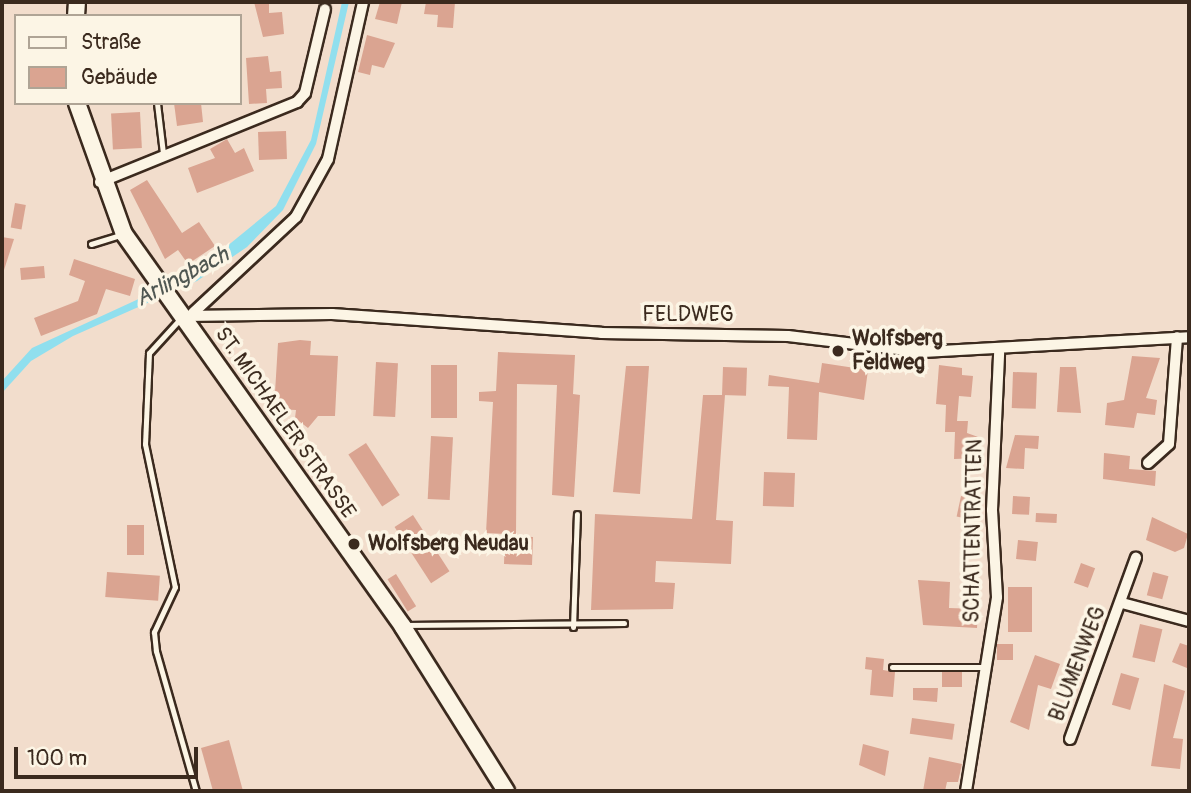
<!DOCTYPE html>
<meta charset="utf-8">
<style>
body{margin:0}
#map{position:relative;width:1191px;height:793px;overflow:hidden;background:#f2ddcc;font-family:Pangolin,sans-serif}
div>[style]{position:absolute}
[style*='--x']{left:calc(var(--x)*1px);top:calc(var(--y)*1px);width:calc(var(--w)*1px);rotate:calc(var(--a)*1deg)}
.water>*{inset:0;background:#90dfee}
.building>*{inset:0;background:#daa491;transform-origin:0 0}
.roads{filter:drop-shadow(2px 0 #3b2a1e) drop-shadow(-2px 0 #3b2a1e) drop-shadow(0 2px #3b2a1e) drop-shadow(0 -2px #3b2a1e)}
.lane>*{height:5px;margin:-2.5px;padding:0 2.5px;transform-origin:2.5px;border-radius:2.5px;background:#fcf5e5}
.street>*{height:10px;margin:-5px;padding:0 5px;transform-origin:5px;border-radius:5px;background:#fcf5e5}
.secondary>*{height:16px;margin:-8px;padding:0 8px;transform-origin:8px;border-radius:8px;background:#fcf5e5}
.dots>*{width:19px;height:19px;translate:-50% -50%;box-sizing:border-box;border:4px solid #fcf5e5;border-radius:50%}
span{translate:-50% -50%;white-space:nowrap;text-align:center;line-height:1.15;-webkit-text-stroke:7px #fcf5e5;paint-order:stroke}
.street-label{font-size:21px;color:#3b2a1e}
.poi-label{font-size:21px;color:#3b2a1e;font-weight:700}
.left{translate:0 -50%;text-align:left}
.water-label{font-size:23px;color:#505752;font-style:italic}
.frame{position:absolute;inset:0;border:4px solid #3b2a1e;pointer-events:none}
.legend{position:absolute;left:14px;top:14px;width:228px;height:91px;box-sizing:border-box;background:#fcf5e5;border:2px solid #afa495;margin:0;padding:9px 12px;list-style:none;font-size:21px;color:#3b2a1e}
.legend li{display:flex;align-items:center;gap:14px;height:35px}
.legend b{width:35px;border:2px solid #afa495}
.scale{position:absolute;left:14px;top:747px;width:184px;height:32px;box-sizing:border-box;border:4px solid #3b2a1e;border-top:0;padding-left:9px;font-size:21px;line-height:24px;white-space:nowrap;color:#3b2a1e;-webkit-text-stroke:5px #fcf5e5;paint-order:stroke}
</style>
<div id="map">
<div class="water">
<div style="clip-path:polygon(342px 2px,349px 2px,316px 144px,283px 210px,247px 247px,197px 281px,73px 336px,31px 361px,2px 393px,2px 381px,32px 348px,193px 274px,276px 206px,311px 140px)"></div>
</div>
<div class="building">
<div style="clip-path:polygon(254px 2px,269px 2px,269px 13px,282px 12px,284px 34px,263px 37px)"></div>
<div style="clip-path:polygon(380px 2px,402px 2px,397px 24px,375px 19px)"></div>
<div style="clip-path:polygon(426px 2px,455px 2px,453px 28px,437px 27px,438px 15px,424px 14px)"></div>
<div style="clip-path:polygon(367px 35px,395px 43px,384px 68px,372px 65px,370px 75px,358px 72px)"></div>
<div style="clip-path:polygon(268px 56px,270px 72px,281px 71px,282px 88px,266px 89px,267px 103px,249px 104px,246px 58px)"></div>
<div style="clip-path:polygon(174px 103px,201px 103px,203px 122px,177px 126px)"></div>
<div style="left:140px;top:112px;width:36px;height:29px;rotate:87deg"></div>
<div style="left:286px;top:131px;width:28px;height:28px;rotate:88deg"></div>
<div style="clip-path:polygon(227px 139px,235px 153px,244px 148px,254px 171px,197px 193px,188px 168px,215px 158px,210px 149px)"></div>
<div style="clip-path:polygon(147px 180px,182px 233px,199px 222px,215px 246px,188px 264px,178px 250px,165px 259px,130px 190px)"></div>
<div style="left:15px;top:203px;width:11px;height:25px;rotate:10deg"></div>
<div style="clip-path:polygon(2px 237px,14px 239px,4px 270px,2px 270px)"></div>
<div style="clip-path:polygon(74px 259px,135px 279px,130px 296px,106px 289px,97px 314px,41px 336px,34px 318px,78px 301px,85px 281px,69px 275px)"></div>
<div style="left:44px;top:266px;width:12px;height:24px;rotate:85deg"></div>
<div style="clip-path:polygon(300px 340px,311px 341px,310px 355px,338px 356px,335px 416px,318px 416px,308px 428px,295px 418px,296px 410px,274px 409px,278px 343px)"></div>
<div style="clip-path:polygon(498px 352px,575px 355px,573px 394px,580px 395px,574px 497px,552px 495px,557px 385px,517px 384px,516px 536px,533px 537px,532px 565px,504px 564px,505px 534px,486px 533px,493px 402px,479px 401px,479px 392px,496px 391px)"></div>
<div style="clip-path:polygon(1132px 356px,1160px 358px,1146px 398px,1157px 400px,1155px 415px,1137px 413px,1134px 428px,1105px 425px,1107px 403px,1124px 400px)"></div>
<div style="left:376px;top:362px;width:22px;height:54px;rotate:3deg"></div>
<div style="clip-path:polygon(822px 363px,868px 370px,864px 400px,819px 392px,817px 440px,787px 439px,789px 387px,768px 386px,769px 375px,819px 383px)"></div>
<div style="left:431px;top:365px;width:26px;height:53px"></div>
<div style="clip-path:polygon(939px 365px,962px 368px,962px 375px,973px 376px,971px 397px,959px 396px,957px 421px,968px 421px,967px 433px,981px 438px,980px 458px,954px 459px,955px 432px,945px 432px,946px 405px,936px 404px)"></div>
<div style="clip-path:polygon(626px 366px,649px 366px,640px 494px,613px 492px)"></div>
<div style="left:723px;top:367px;width:24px;height:28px;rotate:2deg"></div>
<div style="clip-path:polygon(1060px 367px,1076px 367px,1081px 413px,1057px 412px)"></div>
<div style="left:1013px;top:372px;width:24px;height:36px;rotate:2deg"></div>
<div style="clip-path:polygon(703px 395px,725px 395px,716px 520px,733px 521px,731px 564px,656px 561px,655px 582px,675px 583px,673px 609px,591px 610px,595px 514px,692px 519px)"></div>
<div style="clip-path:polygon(1015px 435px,1039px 436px,1038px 449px,1025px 448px,1024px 469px,1006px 468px)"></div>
<div style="left:431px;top:436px;width:22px;height:63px;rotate:3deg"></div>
<div style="left:366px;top:443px;width:62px;height:21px;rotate:57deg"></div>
<div style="clip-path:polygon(1104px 453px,1130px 456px,1129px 469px,1156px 471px,1155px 486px,1103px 479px)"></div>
<div style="left:764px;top:472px;width:31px;height:34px;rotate:2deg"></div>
<div style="left:961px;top:496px;width:19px;height:21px;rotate:12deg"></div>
<div style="left:1013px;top:496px;width:17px;height:18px;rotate:3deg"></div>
<div style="left:1036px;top:513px;width:21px;height:9px;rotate:3deg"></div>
<div style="left:413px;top:515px;width:67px;height:22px;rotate:57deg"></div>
<div style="clip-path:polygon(1152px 517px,1188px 534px,1184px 548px,1175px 552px,1146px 540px)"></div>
<div style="left:127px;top:525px;width:17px;height:30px"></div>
<div style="left:1018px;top:540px;width:20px;height:19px;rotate:6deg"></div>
<div style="left:1081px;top:563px;width:15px;height:21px;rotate:20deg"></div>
<div style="left:107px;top:572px;width:53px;height:25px;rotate:4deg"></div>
<div style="left:1153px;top:572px;width:16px;height:24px;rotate:15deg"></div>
<div style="left:396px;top:574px;width:38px;height:10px;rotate:58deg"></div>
<div style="clip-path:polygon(918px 580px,950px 582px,949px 608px,978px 609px,977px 628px,923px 625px)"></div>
<div style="left:1008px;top:587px;width:24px;height:45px"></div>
<div style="left:1140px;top:624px;width:23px;height:34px;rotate:13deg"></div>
<div style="clip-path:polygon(1180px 643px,1189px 646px,1187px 668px,1172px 662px)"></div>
<div style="left:997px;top:644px;width:16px;height:16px"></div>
<div style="clip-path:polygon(1035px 655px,1060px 664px,1051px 689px,1038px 685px,1029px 730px,1010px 722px)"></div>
<div style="clip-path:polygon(866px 657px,884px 659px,883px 670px,895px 672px,893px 697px,870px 695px,872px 670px,865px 669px)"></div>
<div style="left:942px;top:672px;width:20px;height:15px"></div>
<div style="left:1121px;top:673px;width:19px;height:33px;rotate:16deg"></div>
<div style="clip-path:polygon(1164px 684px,1185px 691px,1173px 738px,1183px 739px,1180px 769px,1151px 766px)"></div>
<div style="clip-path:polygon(913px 688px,938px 688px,937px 702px,913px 700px)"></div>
<div style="left:912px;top:718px;width:43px;height:16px;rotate:8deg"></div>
<div style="clip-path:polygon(229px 740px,243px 791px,213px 791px,201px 748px)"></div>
<div style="clip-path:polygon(863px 744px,889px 751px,885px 776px,859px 765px)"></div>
<div style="clip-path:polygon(929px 757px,962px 764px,958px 782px,947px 782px,945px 791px,923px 791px)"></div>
</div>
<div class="roads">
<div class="lane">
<div style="--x:157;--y:103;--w:50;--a:83.2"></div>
<div style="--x:91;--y:244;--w:31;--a:-17"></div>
<div style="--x:180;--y:319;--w:46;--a:132.4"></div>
<div style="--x:149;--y:353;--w:91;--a:92.5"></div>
<div style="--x:145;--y:444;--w:146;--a:78.2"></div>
<div style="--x:175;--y:587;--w:50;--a:115"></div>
<div style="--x:154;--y:632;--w:19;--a:84"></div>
<div style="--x:156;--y:651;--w:146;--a:74.1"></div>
<div style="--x:406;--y:625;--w:218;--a:-0.5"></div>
<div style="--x:573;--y:627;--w:113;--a:-88"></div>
<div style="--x:892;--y:667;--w:94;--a:0"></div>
</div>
<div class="street">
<div style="--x:100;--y:182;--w:213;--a:-22.1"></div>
<div style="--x:297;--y:102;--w:12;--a:-48"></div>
<div style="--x:305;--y:93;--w:86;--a:-76.6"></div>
<div style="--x:193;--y:313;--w:141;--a:-43"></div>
<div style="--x:296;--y:217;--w:66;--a:-61.1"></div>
<div style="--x:328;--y:159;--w:161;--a:-77.4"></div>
<div style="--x:185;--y:316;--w:147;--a:-0.8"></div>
<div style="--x:332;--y:314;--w:270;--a:4"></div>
<div style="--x:601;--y:333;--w:187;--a:0.9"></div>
<div style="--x:788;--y:336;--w:136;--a:6.8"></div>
<div style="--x:923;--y:352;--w:266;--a:-3.2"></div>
<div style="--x:1148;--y:463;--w:28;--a:-42"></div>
<div style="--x:1169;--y:444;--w:107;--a:-85.7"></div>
<div style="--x:1122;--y:603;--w:69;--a:15"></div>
<div style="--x:1070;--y:739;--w:193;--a:-70"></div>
<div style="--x:966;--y:791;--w:196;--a:-80.9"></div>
<div style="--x:997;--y:597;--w:87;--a:-93.3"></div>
<div style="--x:992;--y:510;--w:157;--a:-87.4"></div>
</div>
<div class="secondary">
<div style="--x:76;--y:16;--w:14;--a:-86"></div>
<div style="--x:77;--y:103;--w:139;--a:70.3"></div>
<div style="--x:124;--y:234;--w:482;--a:54.6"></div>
<div style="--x:403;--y:627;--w:194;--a:57.9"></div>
</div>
</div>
<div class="dots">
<div style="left:838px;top:351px;background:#3b2a1e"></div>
<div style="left:354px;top:544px;background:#3b2a1e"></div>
</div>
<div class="street-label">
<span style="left:688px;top:315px">FELDWEG</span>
<span style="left:285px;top:423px;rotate:55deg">ST. MICHAELER STRASSE</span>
<span style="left:974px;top:531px;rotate:-89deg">SCHATTENTRATTEN</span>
<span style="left:1078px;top:664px;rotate:-69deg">BLUMENWEG</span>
</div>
<div class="poi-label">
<span class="left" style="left:852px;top:351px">Wolfsberg<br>Feldweg</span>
<span class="left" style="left:368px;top:544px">Wolfsberg Neudau</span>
</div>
<div class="water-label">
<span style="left:182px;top:277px;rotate:-28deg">Arlingbach</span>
</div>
<div class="frame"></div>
<ul class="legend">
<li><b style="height:9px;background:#fcf5e5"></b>Straße</li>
<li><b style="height:19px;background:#daa491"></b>Gebäude</li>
</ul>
<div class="scale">100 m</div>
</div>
